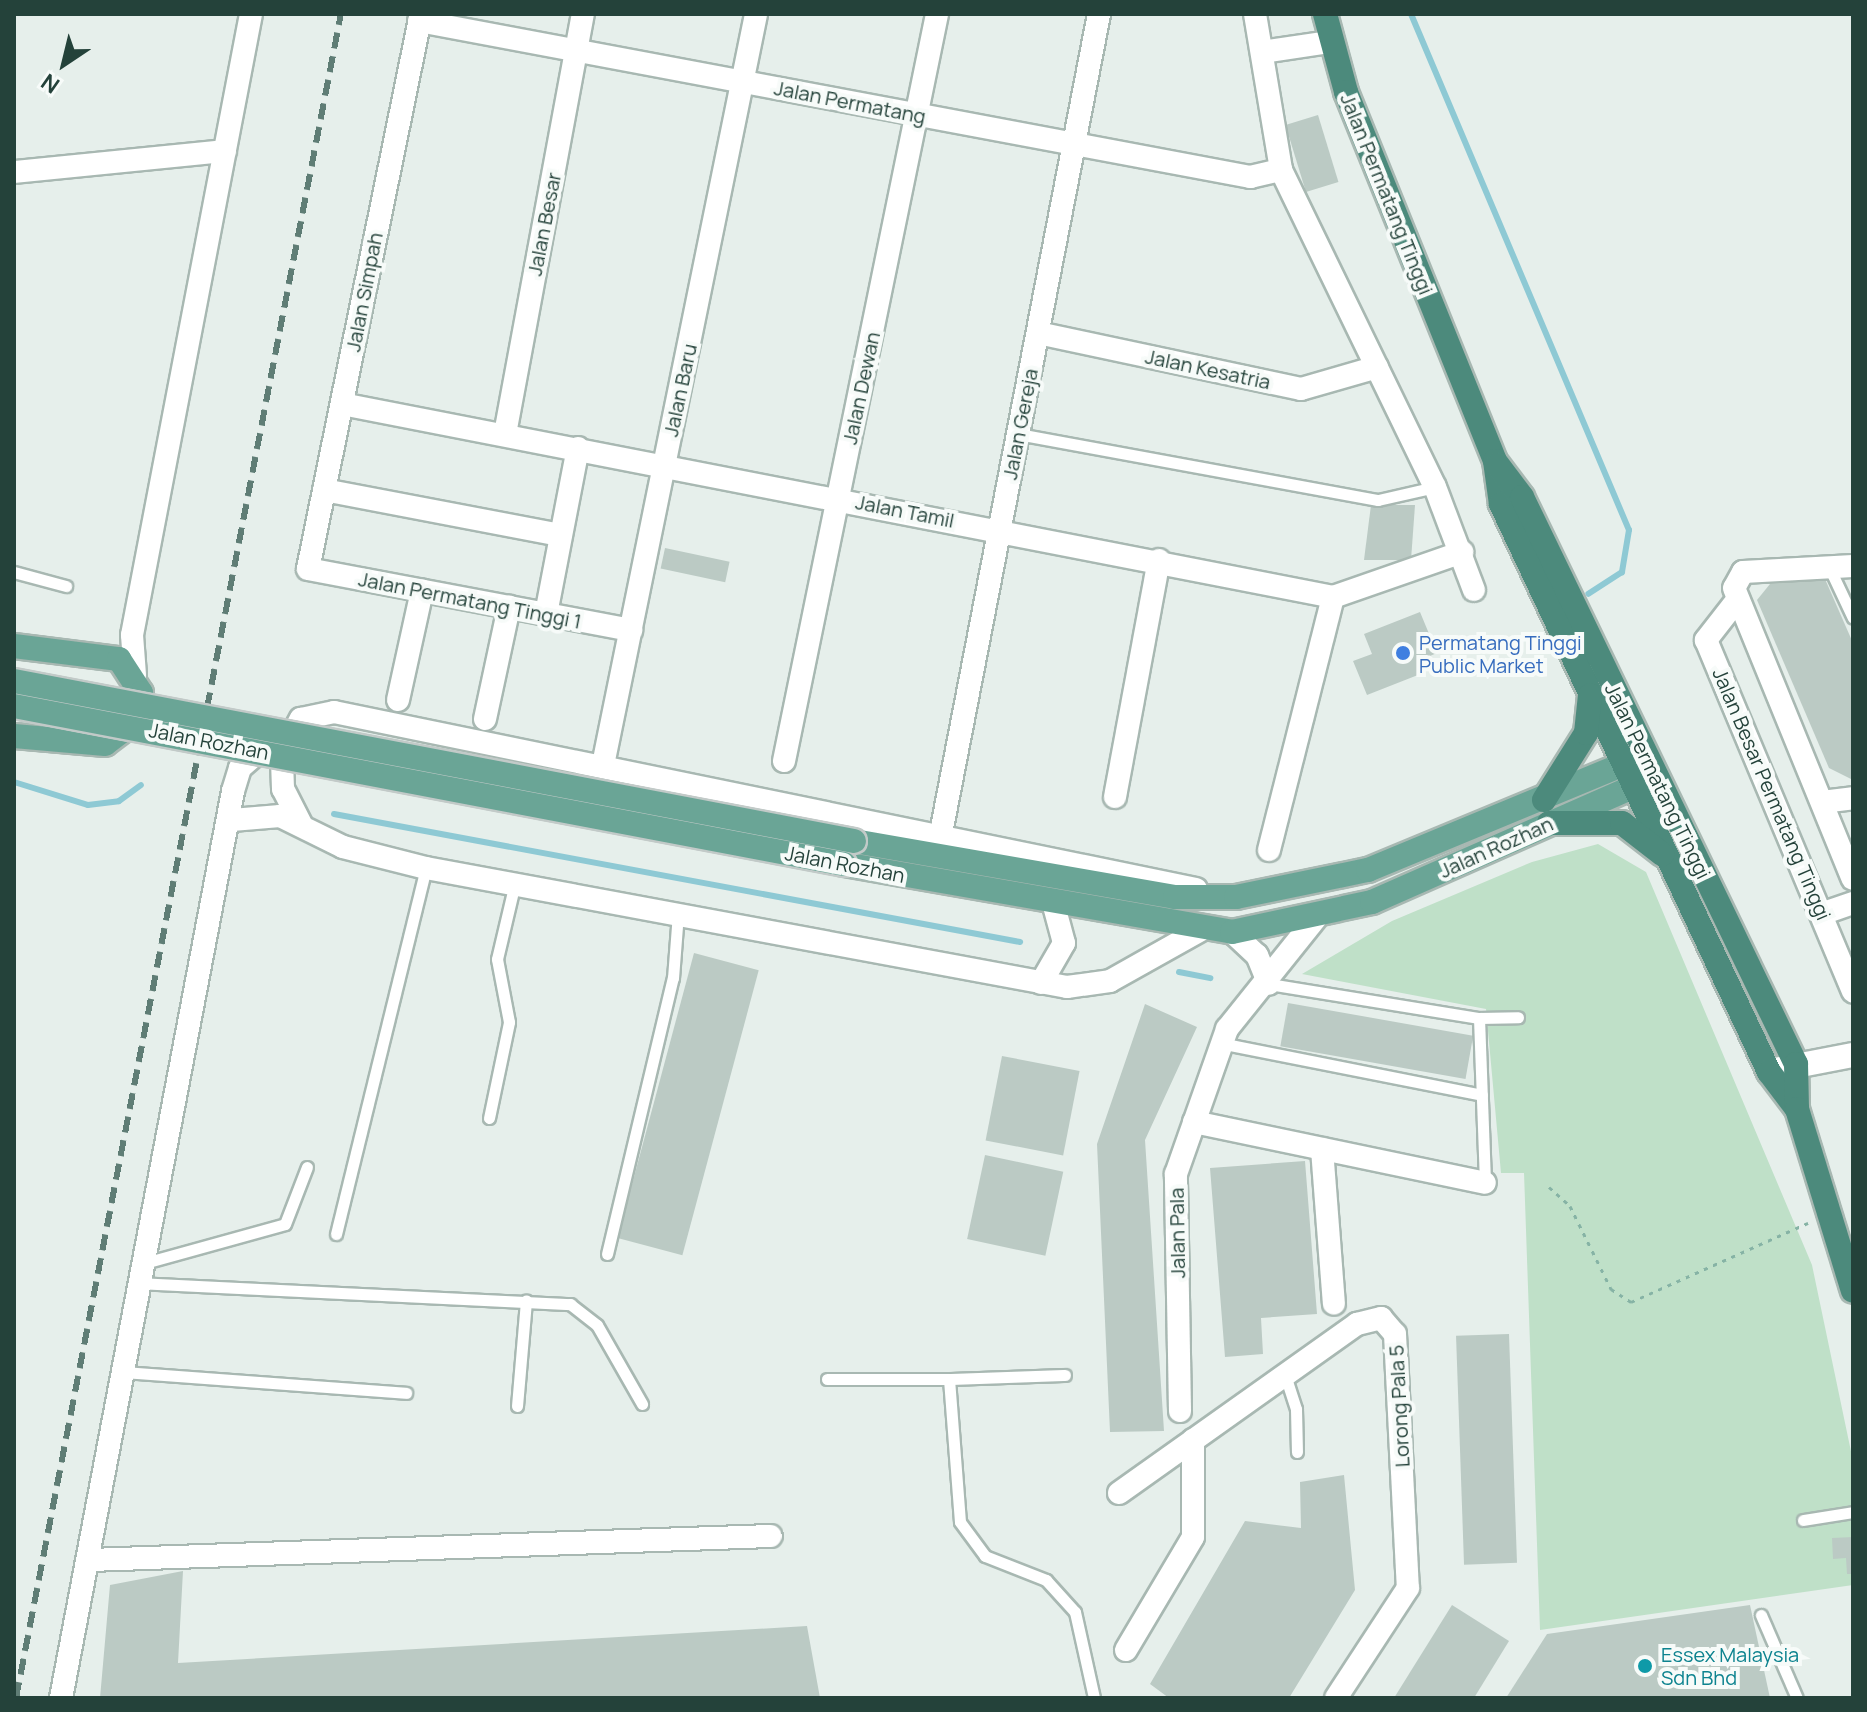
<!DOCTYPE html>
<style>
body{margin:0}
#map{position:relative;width:1867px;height:1712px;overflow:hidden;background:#e6efeb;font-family:Manrope,sans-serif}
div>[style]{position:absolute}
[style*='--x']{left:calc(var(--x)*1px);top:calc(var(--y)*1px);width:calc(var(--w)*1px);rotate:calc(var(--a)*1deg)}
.green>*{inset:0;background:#bfe0c8}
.stream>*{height:6px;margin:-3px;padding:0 3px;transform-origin:3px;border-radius:3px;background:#8ec9d4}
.building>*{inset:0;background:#bbcac4;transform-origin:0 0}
.path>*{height:3px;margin-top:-1.5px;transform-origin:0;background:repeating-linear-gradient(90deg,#86b3a5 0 4px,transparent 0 10px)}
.roads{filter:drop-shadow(2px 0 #a8b8b2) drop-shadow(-2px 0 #a8b8b2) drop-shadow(0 2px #a8b8b2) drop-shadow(0 -2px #a8b8b2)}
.service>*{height:11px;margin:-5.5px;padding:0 5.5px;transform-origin:5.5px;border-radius:5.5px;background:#fff}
.minor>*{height:22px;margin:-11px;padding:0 11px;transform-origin:11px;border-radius:11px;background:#fff}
.tertiary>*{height:24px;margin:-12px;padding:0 12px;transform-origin:12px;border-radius:12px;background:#fff}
.primary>*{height:24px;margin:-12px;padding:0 12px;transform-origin:12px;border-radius:12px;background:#6aa596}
.trunk>*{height:24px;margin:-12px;padding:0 12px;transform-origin:12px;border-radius:12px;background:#4c8a7c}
.rail>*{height:6px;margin-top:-3px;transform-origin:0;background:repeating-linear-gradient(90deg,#5f7d75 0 16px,transparent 0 24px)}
.bridges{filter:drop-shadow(2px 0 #c2cac8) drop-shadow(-2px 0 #c2cac8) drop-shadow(0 2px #c2cac8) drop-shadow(0 -2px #c2cac8)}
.primary-bridge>*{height:24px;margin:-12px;padding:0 12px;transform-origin:12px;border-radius:12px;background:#6aa596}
.dots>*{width:22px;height:22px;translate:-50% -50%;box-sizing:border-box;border:4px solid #f7fbf9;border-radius:50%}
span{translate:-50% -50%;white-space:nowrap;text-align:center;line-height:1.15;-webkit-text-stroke:8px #f7fbf9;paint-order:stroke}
.street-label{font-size:20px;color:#24423a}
.shop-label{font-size:20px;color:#366cbe}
.left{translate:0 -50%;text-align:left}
.culture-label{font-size:20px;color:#0d838f}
.frame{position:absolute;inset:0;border:16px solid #24423a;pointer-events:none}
.north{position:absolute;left:24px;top:24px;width:80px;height:80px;-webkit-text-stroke:6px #f7fbf9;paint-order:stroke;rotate:215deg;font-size:22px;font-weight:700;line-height:32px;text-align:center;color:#24423a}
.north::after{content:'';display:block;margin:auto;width:28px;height:36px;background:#24423a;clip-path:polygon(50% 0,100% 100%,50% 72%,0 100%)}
</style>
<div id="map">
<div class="green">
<div style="clip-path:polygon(1598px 844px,1646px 872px,1812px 1265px,1853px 1461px,1853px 1585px,1540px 1630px,1524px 1173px,1501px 1173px,1486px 1009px,1302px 974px,1392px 921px,1532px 862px)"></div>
</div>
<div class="stream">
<div style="--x:1411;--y:14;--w:560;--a:67.1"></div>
<div style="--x:1629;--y:530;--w:43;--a:99.5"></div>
<div style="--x:1622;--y:572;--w:40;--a:147.1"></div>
<div style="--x:14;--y:782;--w:77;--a:17.3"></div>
<div style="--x:88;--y:805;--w:31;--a:-7"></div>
<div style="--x:119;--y:801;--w:27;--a:-36"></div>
<div style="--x:334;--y:814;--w:698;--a:10.57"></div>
<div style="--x:1179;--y:972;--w:32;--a:11"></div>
</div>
<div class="building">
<div style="left:1318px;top:115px;width:70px;height:34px;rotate:73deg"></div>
<div style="clip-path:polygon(1371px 505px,1415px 505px,1411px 560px,1364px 560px)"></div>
<div style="left:665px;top:548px;width:66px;height:21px;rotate:12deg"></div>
<div style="clip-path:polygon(1825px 579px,1853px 643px,1853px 780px,1829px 768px,1757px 600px,1770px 584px)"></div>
<div style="clip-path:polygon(1420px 612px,1437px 653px,1418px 661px,1423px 673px,1367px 695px,1353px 661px,1372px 654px,1364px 634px)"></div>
<div style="left:694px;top:953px;width:67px;height:295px;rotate:15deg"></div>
<div style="left:1288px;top:1003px;width:188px;height:44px;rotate:10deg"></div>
<div style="clip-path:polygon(1145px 1004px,1197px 1027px,1145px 1140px,1164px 1431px,1110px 1432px,1097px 1144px)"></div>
<div style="left:1002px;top:1056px;width:79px;height:86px;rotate:11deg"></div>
<div style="left:985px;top:1155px;width:80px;height:86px;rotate:12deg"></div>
<div style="clip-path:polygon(1305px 1161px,1317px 1314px,1261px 1318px,1263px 1354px,1225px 1357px,1210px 1168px)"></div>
<div style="left:1509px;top:1334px;width:229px;height:53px;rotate:88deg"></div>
<div style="clip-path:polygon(1344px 1475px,1355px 1590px,1289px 1698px,1169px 1698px,1150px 1684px,1245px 1521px,1301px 1528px,1300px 1482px)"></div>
<div style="clip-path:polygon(1853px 1537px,1853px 1574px,1847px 1574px,1846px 1558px,1833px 1559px,1832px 1538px)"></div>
<div style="clip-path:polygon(183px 1571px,178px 1663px,807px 1626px,820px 1698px,100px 1698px,110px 1585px)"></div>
<div style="clip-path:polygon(1452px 1605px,1509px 1641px,1474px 1698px,1394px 1698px)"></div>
<div style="clip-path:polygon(1750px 1605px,1770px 1698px,1506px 1698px,1547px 1634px)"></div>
</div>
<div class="path">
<div style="--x:1549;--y:1187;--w:28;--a:42"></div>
<div style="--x:1570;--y:1206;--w:93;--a:63.7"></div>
<div style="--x:1611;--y:1289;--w:24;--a:33"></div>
<div style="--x:1631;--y:1302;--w:194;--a:-24.1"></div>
</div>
<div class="roads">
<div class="service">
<div style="--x:1018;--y:434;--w:366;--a:10.4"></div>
<div style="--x:1378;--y:500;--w:58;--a:-12.8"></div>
<div style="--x:1829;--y:567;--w:56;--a:64.8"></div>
<div style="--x:14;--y:572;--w:54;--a:15.1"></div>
<div style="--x:1269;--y:984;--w:213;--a:9.2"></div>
<div style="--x:1479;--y:1018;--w:39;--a:-1"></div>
<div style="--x:1479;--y:1018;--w:165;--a:87.9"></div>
<div style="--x:1220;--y:1043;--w:267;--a:11.2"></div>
<div style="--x:489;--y:1118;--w:98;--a:-78.2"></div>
<div style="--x:509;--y:1022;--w:64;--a:-100.8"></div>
<div style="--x:497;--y:959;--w:78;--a:-76.7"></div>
<div style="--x:336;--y:1234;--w:377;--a:-76.2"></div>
<div style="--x:607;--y:1254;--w:284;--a:-76.6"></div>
<div style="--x:673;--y:978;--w:65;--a:-85.6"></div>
<div style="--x:141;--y:1264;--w:149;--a:-15.5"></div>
<div style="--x:285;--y:1224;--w:61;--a:-68.9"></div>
<div style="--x:137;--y:1283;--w:434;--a:2.8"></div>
<div style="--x:570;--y:1304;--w:34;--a:38"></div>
<div style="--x:597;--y:1325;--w:91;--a:60.3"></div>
<div style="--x:122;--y:1372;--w:285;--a:4.2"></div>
<div style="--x:1285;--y:1375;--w:36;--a:72"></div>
<div style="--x:1296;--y:1409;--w:43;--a:88.7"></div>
<div style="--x:827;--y:1379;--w:122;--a:0"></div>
<div style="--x:949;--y:1379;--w:143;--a:85.6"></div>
<div style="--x:960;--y:1522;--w:42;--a:53.7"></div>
<div style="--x:985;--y:1556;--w:66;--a:21.5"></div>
<div style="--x:1046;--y:1580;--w:43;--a:47.8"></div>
<div style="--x:1075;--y:1612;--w:88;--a:77.5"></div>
<div style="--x:949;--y:1379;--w:116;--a:-2"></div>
<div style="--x:517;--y:1406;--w:106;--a:-85.1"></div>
<div style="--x:1803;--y:1520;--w:51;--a:-9.1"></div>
<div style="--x:1761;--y:1615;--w:90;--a:66.6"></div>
</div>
<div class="minor">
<div style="--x:421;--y:14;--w:566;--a:101.51"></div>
<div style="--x:308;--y:569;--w:329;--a:10.7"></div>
<div style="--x:1255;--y:14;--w:158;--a:80.5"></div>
<div style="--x:1281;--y:170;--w:352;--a:64.1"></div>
<div style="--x:1435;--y:487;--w:110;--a:69.3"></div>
<div style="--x:419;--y:21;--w:846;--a:10.63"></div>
<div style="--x:1250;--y:177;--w:32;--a:-13"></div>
<div style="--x:1262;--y:52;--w:69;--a:-8.4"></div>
<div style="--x:14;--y:172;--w:212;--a:-5.7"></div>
<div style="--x:1038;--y:333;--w:269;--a:12"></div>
<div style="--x:1301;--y:389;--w:79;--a:-16.1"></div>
<div style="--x:342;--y:404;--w:1010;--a:11.02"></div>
<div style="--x:1333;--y:597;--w:137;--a:-19.2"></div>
<div style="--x:505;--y:434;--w:427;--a:-79.5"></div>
<div style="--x:324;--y:490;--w:241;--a:10.8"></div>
<div style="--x:1853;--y:566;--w:110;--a:176.9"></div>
<div style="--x:1743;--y:572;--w:18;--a:119"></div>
<div style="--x:1734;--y:588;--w:314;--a:67.8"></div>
<div style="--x:1734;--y:604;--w:46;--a:127.9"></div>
<div style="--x:1706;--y:640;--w:381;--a:67.3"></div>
<div style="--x:546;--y:614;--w:169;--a:-79.1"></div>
<div style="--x:135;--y:675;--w:40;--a:-94.3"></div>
<div style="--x:132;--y:635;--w:632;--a:-79.15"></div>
<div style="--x:398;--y:700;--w:112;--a:-77.6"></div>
<div style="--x:485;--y:719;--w:115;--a:-77.9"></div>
<div style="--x:784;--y:761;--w:763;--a:-78.42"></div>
<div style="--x:603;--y:765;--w:766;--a:-78.48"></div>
<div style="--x:1115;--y:797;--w:241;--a:-79.5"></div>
<div style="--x:1822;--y:802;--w:31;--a:-7"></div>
<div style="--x:232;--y:820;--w:48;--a:-4.8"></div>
<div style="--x:280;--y:816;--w:70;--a:26.2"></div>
<div style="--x:343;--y:847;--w:86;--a:14.2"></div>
<div style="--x:426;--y:868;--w:652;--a:10.52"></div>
<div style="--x:1067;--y:987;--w:43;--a:-7.9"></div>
<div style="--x:1110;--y:981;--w:104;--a:-29.3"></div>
<div style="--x:301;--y:824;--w:39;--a:-117"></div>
<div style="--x:283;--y:789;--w:35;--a:-92"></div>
<div style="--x:282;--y:754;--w:40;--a:-62"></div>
<div style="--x:301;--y:719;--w:34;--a:-12"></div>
<div style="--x:334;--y:712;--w:880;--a:11.6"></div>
<div style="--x:941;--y:833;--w:834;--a:-79.08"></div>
<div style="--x:1269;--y:850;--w:261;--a:-75.8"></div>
<div style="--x:1824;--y:913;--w:31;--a:-19"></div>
<div style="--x:1232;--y:932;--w:34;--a:43"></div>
<div style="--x:1257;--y:955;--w:31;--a:68"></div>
<div style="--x:1041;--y:983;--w:46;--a:-60.1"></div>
<div style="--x:1064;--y:943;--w:38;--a:-105"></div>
<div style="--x:1194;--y:1122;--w:297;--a:11.8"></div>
<div style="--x:1322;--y:1149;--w:155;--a:85.6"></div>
<div style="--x:1180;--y:1411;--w:237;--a:-91"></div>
<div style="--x:1176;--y:1174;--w:154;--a:-70.6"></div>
<div style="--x:1227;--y:1029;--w:141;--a:-51.3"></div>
<div style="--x:1119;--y:1493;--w:292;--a:-35.4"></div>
<div style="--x:1357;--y:1324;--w:25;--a:-14"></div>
<div style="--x:1381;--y:1318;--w:21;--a:49"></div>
<div style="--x:1395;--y:1334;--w:254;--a:87.1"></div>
<div style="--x:1408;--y:1588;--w:131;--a:123.2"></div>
<div style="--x:90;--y:1560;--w:681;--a:-2.02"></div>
<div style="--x:1126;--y:1650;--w:131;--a:-59.3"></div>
<div style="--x:1193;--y:1537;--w:97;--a:-90"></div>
<div style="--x:61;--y:1698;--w:923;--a:-79.26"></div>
<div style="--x:233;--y:791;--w:24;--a:-73"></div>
<div style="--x:240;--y:768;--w:35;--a:-41"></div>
</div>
<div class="tertiary">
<div style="--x:1775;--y:1070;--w:79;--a:-10.9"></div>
</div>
<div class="primary">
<div style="--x:14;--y:646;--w:106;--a:7.1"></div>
<div style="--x:119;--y:659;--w:40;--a:57.1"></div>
<div style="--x:141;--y:693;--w:30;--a:104"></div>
<div style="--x:134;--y:722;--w:36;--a:143"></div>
<div style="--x:105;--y:744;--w:91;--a:-175"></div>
<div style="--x:854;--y:841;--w:326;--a:9.9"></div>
<div style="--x:1175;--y:897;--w:61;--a:0"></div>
<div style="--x:1236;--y:897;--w:135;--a:-11.6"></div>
<div style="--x:1368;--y:870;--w:295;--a:-22.5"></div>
<div style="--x:844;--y:864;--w:394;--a:9.9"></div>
<div style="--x:1232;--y:932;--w:143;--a:-12.1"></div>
<div style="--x:1372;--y:902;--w:307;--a:-23.8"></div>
</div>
<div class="trunk">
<div style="--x:1325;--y:14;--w:81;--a:74.9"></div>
<div style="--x:1346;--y:92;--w:398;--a:68"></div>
<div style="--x:1495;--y:461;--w:43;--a:82.1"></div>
<div style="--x:1501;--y:504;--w:628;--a:64.74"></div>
<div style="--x:1769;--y:1072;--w:46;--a:52.9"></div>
<div style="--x:1498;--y:465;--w:40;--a:53"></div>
<div style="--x:1522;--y:497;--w:630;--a:64.21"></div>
<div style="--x:1796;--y:1064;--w:45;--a:88.7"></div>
<div style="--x:1797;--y:1109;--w:190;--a:72.9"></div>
<div style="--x:1544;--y:800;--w:79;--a:-57.9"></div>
<div style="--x:1586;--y:733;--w:38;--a:-84"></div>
<div style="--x:1549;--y:823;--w:73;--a:0"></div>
<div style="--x:1622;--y:823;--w:51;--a:37.8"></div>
</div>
</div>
<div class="rail">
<div style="--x:16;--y:1698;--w:1715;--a:-79.08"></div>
</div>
<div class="bridges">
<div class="primary-bridge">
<div style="--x:14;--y:681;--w:855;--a:10.78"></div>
<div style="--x:14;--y:706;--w:845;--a:10.78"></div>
</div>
</div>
<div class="dots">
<div style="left:1403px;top:653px;background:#3f7fe0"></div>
<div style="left:1645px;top:1666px;background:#0f9aa8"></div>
</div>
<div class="street-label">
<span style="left:850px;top:102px;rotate:11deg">Jalan Permatang</span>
<span style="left:1387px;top:194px;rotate:68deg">Jalan Permatang Tinggi</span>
<span style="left:544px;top:224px;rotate:-79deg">Jalan Besar</span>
<span style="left:364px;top:292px;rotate:-79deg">Jalan Simpah</span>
<span style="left:1208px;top:369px;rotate:12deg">Jalan Kesatria</span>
<span style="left:861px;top:388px;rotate:-78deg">Jalan Dewan</span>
<span style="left:680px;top:390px;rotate:-78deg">Jalan Baru</span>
<span style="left:1020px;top:424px;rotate:-79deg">Jalan Gereja</span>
<span style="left:905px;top:511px;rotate:11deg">Jalan Tamil</span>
<span style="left:470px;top:600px;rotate:11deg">Jalan Permatang Tinggi 1</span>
<span style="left:209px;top:741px;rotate:11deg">Jalan Rozhan</span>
<span style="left:1658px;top:781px;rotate:64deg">Jalan Permatang Tinggi</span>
<span style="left:1772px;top:794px;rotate:67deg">Jalan Besar Permatang Tinggi</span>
<span style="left:1496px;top:847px;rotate:-24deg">Jalan Rozhan</span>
<span style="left:845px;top:864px;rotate:11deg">Jalan Rozhan</span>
<span style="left:1177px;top:1233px;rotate:-91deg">Jalan Pala</span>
<span style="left:1399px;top:1406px;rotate:-93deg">Lorong Pala 5</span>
</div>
<div class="shop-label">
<span class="left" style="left:1419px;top:654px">Permatang Tinggi<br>Public Market</span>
</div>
<div class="culture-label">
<span class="left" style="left:1661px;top:1666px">Essex Malaysia<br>Sdn Bhd</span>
</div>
<div class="frame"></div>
<div class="north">N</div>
</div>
